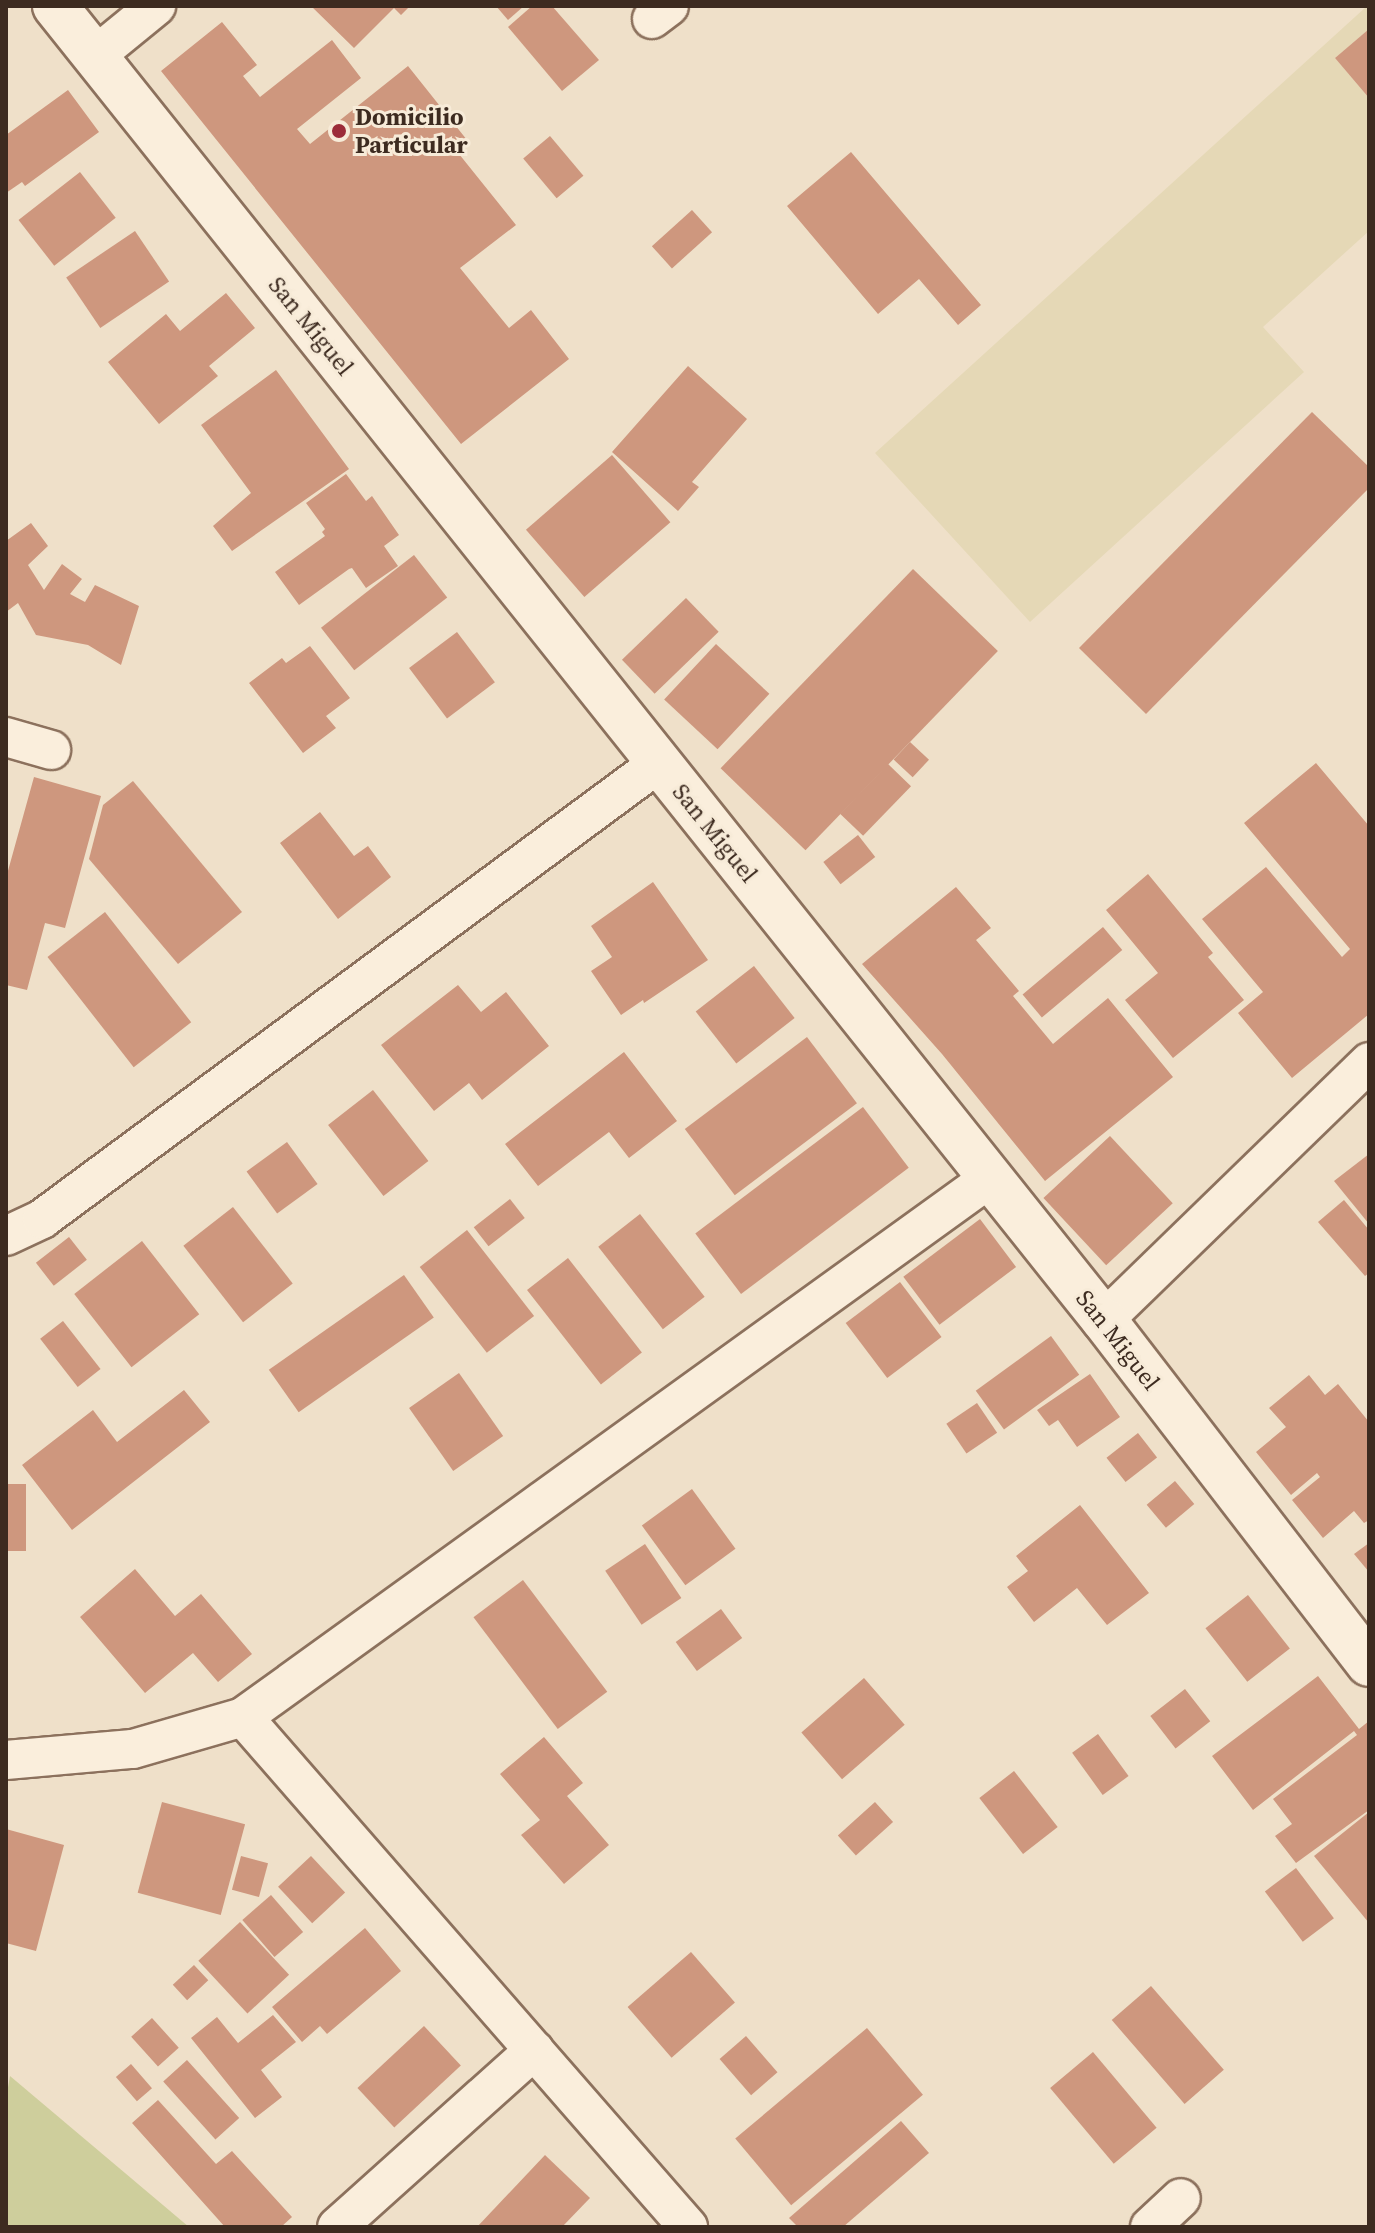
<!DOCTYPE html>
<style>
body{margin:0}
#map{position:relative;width:1375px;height:2233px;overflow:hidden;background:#efe0c9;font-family:"Source Serif 4",serif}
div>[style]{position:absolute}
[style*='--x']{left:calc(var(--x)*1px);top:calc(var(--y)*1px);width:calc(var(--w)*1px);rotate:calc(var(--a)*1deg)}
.farmland>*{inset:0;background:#e5d8b6}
.green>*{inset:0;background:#cece9c}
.building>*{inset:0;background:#ce977e;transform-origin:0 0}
.roads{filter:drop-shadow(2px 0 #8c715d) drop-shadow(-2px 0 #8c715d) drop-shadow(0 2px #8c715d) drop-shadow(0 -2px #8c715d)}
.minor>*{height:38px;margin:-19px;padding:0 19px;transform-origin:19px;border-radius:19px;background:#faeedc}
.tertiary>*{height:44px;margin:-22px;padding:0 22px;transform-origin:22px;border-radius:22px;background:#faeedc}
.dots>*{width:22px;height:22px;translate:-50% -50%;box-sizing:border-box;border:4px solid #f7ebd8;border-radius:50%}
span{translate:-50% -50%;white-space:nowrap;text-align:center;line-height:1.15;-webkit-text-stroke:6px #f7ebd8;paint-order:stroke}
.poi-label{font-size:24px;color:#3d2b20;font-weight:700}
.left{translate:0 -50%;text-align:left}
.street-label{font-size:24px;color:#3d2b20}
.frame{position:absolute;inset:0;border:8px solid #3d2b20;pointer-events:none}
</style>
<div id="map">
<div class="farmland">
<div style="clip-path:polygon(1367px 6px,1369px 29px,1335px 58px,1369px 98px,1369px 231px,1263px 327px,1304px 372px,1030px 622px,875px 453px)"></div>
</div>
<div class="green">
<div style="clip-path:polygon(10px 2076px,189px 2227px,6px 2227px,6px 2099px)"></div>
</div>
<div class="building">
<div style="clip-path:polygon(311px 6px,410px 6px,401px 15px,394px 8px,354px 48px)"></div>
<div style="clip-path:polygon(496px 6px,524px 6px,508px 20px)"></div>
<div style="clip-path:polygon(532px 6px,552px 6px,599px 60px,562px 91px,508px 27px)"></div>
<div style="clip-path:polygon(222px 22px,257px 65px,243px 76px,260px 97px,332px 40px,361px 78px,297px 129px,310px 144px,408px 66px,467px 140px,455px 149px,516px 225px,460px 268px,509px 328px,531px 310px,569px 359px,461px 444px,161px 71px)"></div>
<div style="clip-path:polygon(1369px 29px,1369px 98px,1335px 58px)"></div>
<div style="clip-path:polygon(68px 90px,99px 132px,25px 186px,22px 182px,6px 193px,6px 135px)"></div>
<div style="left:550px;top:136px;width:52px;height:35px;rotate:50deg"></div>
<div style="clip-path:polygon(851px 152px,981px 305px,958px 325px,919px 279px,878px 314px,787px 206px)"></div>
<div style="left:80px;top:172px;width:58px;height:78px;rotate:52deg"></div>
<div style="left:692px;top:210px;width:30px;height:54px;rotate:48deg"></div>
<div style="left:135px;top:231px;width:61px;height:83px;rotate:56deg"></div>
<div style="clip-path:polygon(226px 293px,255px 328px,209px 366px,218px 376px,159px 424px,108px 362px,166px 314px,180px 331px)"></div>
<div style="clip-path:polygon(688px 366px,747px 419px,692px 482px,699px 487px,678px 511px,612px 452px)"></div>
<div style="clip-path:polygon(276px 370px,349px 469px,232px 551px,213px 526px,251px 493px,201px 425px)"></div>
<div style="clip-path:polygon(1312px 412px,1369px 467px,1369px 488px,1146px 714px,1079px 648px)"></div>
<div style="left:612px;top:455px;width:89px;height:114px;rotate:49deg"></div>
<div style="clip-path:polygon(346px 474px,366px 501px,372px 496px,399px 535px,384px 546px,398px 566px,366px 588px,352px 568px,349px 569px,299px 605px,275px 572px,325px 536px,322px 532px,325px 529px,306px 503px)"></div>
<div style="clip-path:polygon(31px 523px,48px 546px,28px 565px,44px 590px,62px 564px,82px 579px,70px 594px,85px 602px,95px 585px,139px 606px,121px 665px,88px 645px,36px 635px,18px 603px,6px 612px,6px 541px)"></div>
<div style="left:414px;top:555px;width:54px;height:118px;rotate:52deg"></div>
<div style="left:913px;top:569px;width:118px;height:277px;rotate:44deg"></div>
<div style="left:686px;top:598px;width:47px;height:89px;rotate:46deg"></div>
<div style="left:457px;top:632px;width:63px;height:60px;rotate:53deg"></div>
<div style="left:716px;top:644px;width:73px;height:76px;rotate:43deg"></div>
<div style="clip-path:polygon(310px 646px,350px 698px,326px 716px,336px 728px,303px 753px,249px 683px,282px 658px,286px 663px)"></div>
<div style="left:910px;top:742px;width:26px;height:24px;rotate:43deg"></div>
<div style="clip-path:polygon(1316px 763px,1369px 826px,1369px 1014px,1292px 1078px,1238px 1013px,1263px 992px,1202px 919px,1266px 867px,1342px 957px,1350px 949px,1244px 823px)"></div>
<div style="left:888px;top:764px;width:32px;height:69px;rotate:44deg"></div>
<div style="clip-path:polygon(34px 777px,101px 796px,65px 928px,45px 923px,27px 990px,6px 985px,6px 878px)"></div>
<div style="clip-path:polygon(133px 781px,242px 912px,178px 964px,89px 859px,103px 805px)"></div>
<div style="clip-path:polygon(320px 812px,354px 856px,368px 846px,391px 877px,338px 919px,280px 843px)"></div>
<div style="left:858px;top:835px;width:28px;height:44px;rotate:52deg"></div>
<div style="clip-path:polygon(1148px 874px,1213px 953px,1208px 957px,1244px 1000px,1173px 1058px,1125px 1000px,1158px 973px,1106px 910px)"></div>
<div style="clip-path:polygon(653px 882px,708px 960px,644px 1003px,643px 1000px,621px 1015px,591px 971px,612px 957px,591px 926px)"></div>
<div style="clip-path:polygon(956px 887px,991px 928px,976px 940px,1019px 991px,1013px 996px,1053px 1044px,1108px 998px,1173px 1077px,1045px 1181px,942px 1054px,862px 964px)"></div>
<div style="left:105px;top:912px;width:140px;height:73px;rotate:52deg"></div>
<div style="left:1103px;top:927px;width:30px;height:105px;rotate:50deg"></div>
<div style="left:754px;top:966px;width:66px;height:74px;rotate:52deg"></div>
<div style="clip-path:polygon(458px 985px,481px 1012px,506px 992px,549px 1046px,482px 1100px,469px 1083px,434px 1111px,381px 1045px)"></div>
<div style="left:807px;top:1037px;width:83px;height:153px;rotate:53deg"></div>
<div style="clip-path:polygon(624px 1052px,677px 1121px,629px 1158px,609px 1132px,538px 1186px,505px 1144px)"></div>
<div style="left:373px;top:1090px;width:90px;height:57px;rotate:52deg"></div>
<div style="left:863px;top:1107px;width:76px;height:210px;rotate:53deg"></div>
<div style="left:1110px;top:1136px;width:92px;height:91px;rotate:47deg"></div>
<div style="left:287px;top:1142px;width:52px;height:50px;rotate:54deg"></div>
<div style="clip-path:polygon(1369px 1154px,1369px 1224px,1334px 1181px)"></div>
<div style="left:510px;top:1199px;width:24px;height:46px;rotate:52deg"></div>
<div style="clip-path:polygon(1344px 1200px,1369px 1230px,1369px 1273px,1365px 1276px,1318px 1222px)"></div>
<div style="left:233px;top:1207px;width:97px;height:63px;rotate:52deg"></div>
<div style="left:640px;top:1214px;width:105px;height:53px;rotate:52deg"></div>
<div style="left:980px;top:1219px;width:60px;height:96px;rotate:53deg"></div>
<div style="left:467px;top:1230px;width:109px;height:60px;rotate:52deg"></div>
<div style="left:69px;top:1237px;width:29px;height:42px;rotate:52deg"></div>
<div style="left:142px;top:1241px;width:93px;height:86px;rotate:52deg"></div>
<div style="left:568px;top:1258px;width:120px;height:52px;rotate:52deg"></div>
<div style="left:404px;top:1275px;width:52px;height:165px;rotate:55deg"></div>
<div style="left:900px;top:1282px;width:69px;height:68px;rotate:53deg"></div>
<div style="left:63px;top:1321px;width:61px;height:29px;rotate:52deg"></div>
<div style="left:1051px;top:1336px;width:48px;height:93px;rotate:54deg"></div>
<div style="left:459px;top:1373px;width:77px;height:61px;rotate:55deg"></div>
<div style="clip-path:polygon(1090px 1374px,1120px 1417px,1077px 1447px,1058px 1420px,1049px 1426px,1037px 1410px)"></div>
<div style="clip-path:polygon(1309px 1375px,1325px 1395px,1338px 1384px,1369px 1422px,1369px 1520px,1364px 1523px,1354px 1511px,1323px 1538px,1292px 1500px,1320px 1477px,1317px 1473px,1291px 1495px,1256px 1452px,1286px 1427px,1269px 1408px)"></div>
<div style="clip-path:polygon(184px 1390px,210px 1422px,72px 1530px,22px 1465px,93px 1410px,117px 1442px)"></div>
<div style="left:977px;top:1403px;width:36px;height:37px;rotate:56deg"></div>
<div style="left:1138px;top:1433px;width:31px;height:40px;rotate:52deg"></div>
<div style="left:1175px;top:1481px;width:30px;height:37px;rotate:50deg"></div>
<div style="left:6px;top:1484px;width:20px;height:67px"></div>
<div style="left:692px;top:1489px;width:74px;height:62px;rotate:54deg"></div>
<div style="clip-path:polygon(1080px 1505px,1149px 1593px,1107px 1625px,1077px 1588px,1034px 1622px,1007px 1587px,1028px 1571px,1016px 1556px)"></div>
<div style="clip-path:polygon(1369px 1543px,1369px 1572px,1354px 1554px)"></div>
<div style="left:645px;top:1544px;width:65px;height:48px;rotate:56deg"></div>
<div style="clip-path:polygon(135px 1569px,175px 1616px,201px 1594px,252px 1654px,218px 1682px,193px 1653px,145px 1693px,80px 1617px)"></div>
<div style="left:523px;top:1580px;width:140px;height:62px;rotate:53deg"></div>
<div style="left:1248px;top:1595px;width:68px;height:54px;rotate:52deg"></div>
<div style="left:721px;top:1609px;width:36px;height:56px;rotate:54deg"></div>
<div style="clip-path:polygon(1318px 1676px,1359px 1729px,1369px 1721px,1369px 1810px,1296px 1863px,1275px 1836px,1292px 1824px,1273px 1799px,1357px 1735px,1354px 1731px,1253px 1810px,1212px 1756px)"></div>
<div style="left:864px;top:1678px;width:62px;height:83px;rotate:49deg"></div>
<div style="left:1185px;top:1689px;width:41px;height:44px;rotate:52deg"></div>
<div style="left:1098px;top:1734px;width:52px;height:32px;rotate:54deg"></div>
<div style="clip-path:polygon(544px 1737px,583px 1783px,567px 1796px,609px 1845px,564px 1884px,521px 1835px,540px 1820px,500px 1774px)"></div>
<div style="left:1014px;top:1771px;width:71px;height:44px;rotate:52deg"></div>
<div style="left:162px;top:1802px;width:86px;height:94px;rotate:15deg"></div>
<div style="left:875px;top:1802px;width:27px;height:50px;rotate:48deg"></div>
<div style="clip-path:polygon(1369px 1812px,1369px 1923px,1314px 1856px)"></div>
<div style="clip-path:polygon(6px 1829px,64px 1845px,36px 1951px,6px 1943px)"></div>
<div style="left:241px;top:1856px;width:28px;height:35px;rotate:15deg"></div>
<div style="left:311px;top:1856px;width:50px;height:45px;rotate:47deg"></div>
<div style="left:1296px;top:1868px;width:63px;height:39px;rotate:53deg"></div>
<div style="left:271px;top:1895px;width:49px;height:38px;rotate:49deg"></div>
<div style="left:240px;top:1922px;width:72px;height:57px;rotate:47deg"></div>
<div style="clip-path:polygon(365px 1928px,401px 1971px,327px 2034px,320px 2026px,302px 2042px,272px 2007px)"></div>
<div style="left:691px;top:1952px;width:67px;height:84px;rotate:49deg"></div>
<div style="left:194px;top:1965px;width:21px;height:29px;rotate:47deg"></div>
<div style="left:1151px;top:1986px;width:111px;height:52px;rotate:49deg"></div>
<div style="clip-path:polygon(273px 2015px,296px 2042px,261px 2070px,282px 2097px,255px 2118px,191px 2038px,217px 2017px,238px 2043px)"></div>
<div style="left:152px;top:2018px;width:40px;height:28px;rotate:48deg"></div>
<div style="left:424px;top:2026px;width:54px;height:91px;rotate:47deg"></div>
<div style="left:867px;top:2028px;width:87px;height:172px;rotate:50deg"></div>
<div style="left:746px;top:2036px;width:48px;height:35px;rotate:49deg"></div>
<div style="left:1093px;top:2052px;width:99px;height:56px;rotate:50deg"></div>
<div style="left:187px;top:2060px;width:78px;height:32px;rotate:48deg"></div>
<div style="left:131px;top:2064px;width:32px;height:20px;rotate:49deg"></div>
<div style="clip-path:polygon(158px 2100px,216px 2164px,232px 2151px,292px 2217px,281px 2227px,225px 2227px,132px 2123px)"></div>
<div style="clip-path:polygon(901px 2121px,929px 2153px,843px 2227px,798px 2227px,789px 2218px)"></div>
<div style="clip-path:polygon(545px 2155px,590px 2198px,562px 2227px,477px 2227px)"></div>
</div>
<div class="roads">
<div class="minor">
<div style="--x:652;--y:19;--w:21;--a:-37"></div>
<div style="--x:95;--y:56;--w:79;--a:-39.3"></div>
<div style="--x:6;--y:737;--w:47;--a:16.1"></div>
<div style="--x:6;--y:1236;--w:40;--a:-25"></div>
<div style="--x:42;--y:1219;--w:767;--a:-36.47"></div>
<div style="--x:1104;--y:1320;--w:370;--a:-44.2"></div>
<div style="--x:243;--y:1717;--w:677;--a:48.89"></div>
<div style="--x:6;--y:1760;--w:127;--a:-5"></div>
<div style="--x:133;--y:1749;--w:115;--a:-16.2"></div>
<div style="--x:243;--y:1717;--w:921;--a:-35.81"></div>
<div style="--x:337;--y:2227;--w:265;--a:-41.9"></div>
<div style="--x:1150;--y:2227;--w:42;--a:-43.1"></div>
</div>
<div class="tertiary">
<div style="--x:55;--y:6;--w:1681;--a:51.4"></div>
<div style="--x:1104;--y:1320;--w:434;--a:52.4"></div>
</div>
</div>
<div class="dots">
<div style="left:339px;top:131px;background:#9c2c39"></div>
</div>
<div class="poi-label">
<span class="left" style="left:355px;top:131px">Domicilio<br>Particular</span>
</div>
<div class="street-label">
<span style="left:311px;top:326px;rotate:51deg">San Miguel</span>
<span style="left:715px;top:833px;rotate:51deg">San Miguel</span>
<span style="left:1118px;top:1340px;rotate:52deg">San Miguel</span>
</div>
<div class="frame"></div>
</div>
